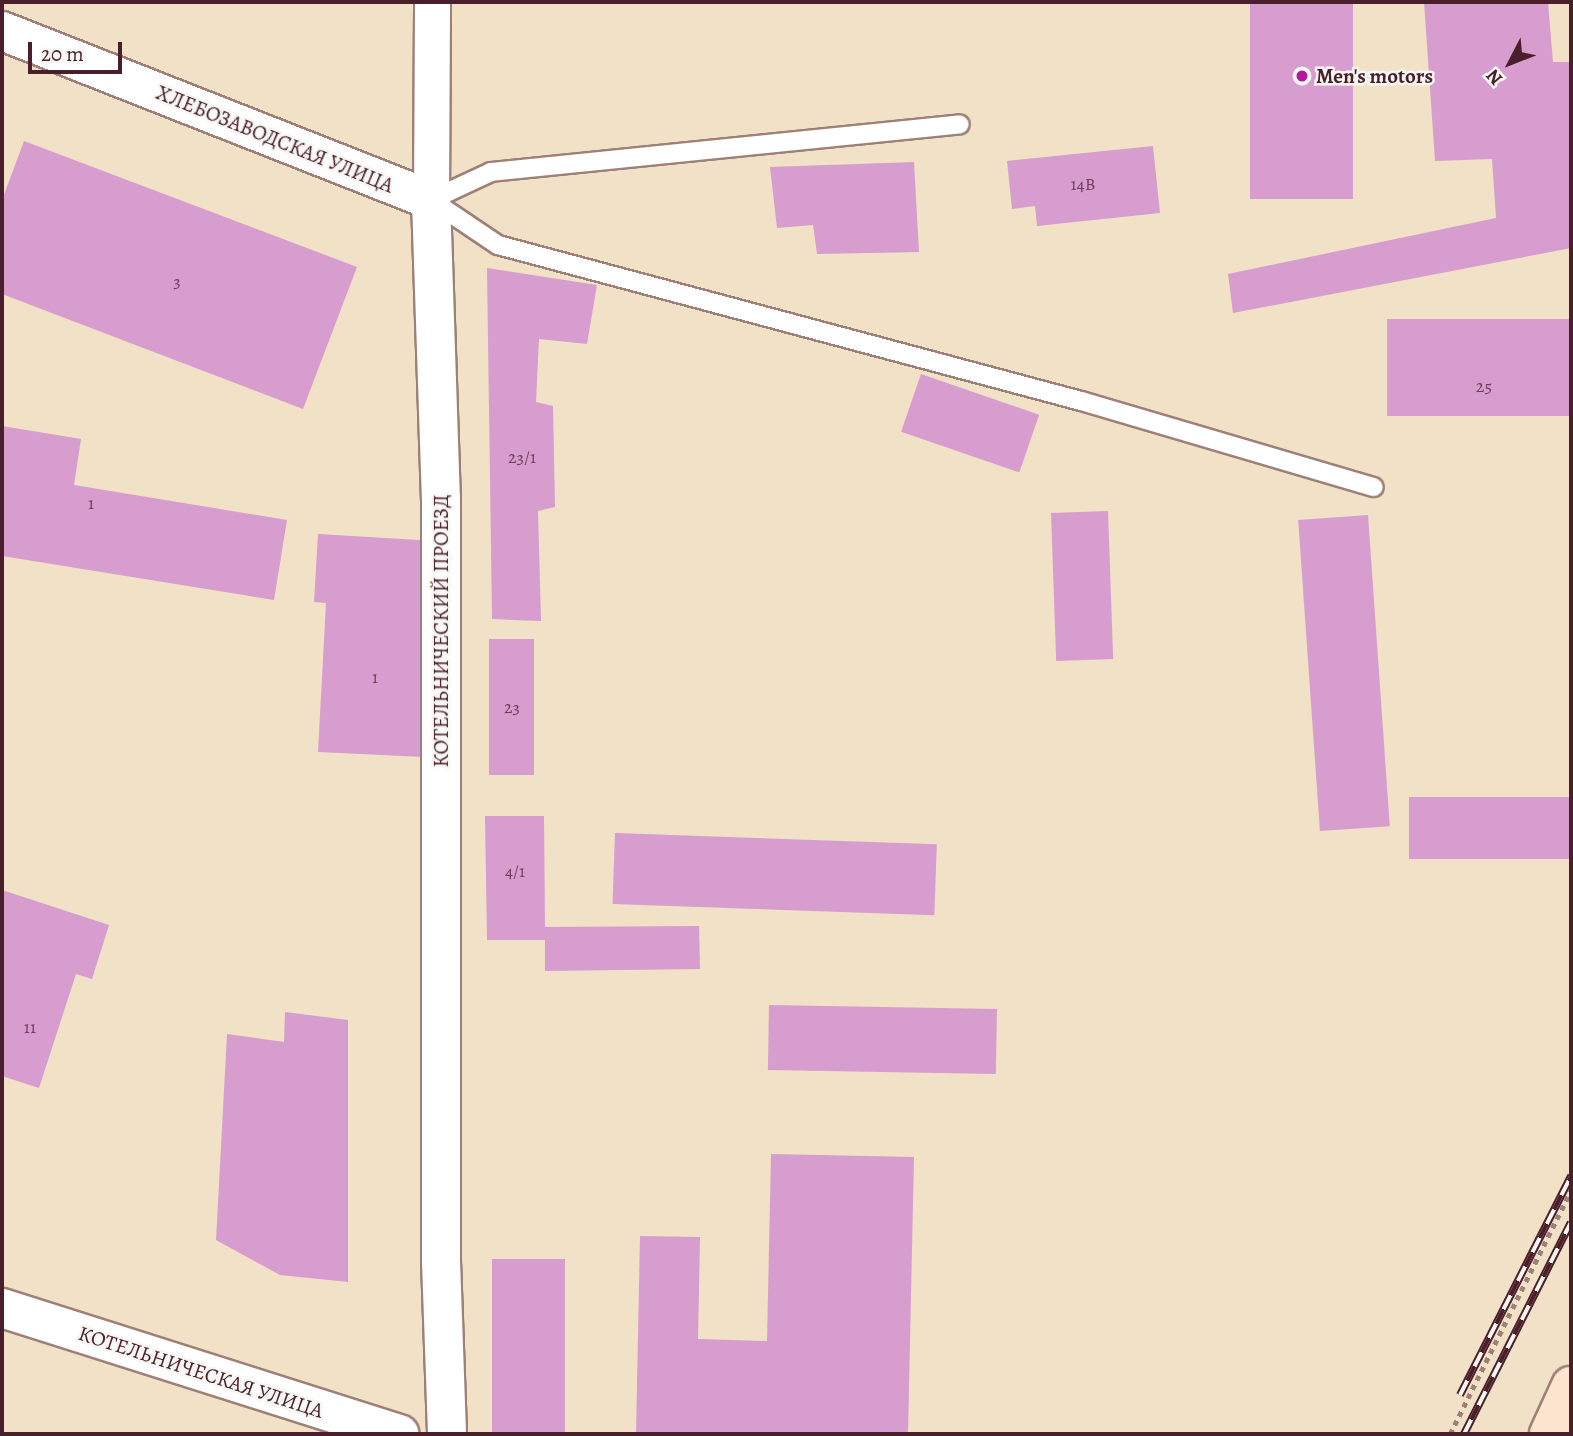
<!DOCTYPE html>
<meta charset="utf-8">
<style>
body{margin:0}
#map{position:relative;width:1573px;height:1436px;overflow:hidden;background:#f1e1c6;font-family:Alegreya,serif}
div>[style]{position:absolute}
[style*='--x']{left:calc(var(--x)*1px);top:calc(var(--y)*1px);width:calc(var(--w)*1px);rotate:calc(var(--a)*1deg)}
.building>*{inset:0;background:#d69dce;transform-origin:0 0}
.path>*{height:4.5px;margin-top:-2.25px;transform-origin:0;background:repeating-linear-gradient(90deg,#9e8078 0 5px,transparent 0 10px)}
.roads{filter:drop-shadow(2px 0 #9e8078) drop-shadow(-2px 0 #9e8078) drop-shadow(0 2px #9e8078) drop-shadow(0 -2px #9e8078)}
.service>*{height:18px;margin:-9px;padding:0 9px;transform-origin:9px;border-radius:9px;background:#fff}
.minor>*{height:35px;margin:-17.5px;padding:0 17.5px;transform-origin:17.5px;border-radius:17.5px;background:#fff}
.tertiary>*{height:38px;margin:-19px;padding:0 19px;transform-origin:19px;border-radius:19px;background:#fff}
.secondary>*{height:38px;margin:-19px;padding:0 19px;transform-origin:19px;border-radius:19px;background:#fce5cf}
.rail>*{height:8px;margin-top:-4px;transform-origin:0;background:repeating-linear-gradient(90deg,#f6f6f2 0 16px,#4a1f2b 0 32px);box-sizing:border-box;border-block:2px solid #4a1f2b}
.dots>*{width:19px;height:19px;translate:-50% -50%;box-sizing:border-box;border:4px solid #f6f6f2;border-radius:50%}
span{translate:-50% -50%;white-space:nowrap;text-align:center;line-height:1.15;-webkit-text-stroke:5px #f6f6f2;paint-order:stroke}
.number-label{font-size:18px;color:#6d3e54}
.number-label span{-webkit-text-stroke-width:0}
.poi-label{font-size:21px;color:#4a1f2b;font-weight:700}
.left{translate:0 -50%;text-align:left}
.street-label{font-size:21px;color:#4a1f2b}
.frame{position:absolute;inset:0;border:4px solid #4a1f2b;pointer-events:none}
.north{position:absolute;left:1475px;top:28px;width:70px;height:70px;-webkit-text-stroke:5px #f6f6f2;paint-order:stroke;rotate:228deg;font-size:19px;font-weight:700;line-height:28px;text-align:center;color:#4a1f2b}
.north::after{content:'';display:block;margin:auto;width:24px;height:32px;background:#4a1f2b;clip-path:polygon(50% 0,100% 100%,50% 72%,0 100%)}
.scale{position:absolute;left:28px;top:42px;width:94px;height:32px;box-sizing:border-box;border:4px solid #4a1f2b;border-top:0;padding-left:9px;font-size:21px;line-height:24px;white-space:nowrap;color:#4a1f2b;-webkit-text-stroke:5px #f6f6f2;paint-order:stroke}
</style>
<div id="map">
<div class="building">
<div style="left:1250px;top:2px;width:103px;height:197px"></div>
<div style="clip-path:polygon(1424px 2px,1548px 2px,1553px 62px,1571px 62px,1571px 248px,1233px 313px,1228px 274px,1496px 218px,1492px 159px,1435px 161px)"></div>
<div style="clip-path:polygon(24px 141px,357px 267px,303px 409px,2px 294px,2px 200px)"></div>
<div style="clip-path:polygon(1153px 146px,1160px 213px,1037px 226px,1035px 206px,1012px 209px,1007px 161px)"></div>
<div style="clip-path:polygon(914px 162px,919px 252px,817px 254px,813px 225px,777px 228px,770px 167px)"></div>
<div style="clip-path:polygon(487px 268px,597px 285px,587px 344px,539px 339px,536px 402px,553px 406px,555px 507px,538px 511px,541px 621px,492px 619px)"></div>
<div style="left:1571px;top:319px;width:97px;height:184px;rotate:90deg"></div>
<div style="left:921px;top:374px;width:125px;height:61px;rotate:19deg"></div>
<div style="clip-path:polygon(2px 426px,81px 439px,74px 485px,287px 520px,274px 600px,2px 556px)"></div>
<div style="left:1108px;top:511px;width:148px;height:57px;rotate:88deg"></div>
<div style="left:1368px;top:515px;width:312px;height:70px;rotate:86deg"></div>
<div style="clip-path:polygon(318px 534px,435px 541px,424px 757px,318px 752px,326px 603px,314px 602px)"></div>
<div style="left:534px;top:639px;width:136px;height:45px;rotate:90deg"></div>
<div style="left:1571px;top:797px;width:62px;height:162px;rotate:90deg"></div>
<div style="clip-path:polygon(485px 816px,544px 816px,545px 927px,699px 926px,700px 969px,545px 971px,545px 940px,487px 940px)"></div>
<div style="left:615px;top:833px;width:322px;height:71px;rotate:2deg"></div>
<div style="clip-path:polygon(2px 890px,109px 925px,92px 979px,76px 974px,39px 1088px,2px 1076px)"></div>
<div style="left:769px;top:1005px;width:228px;height:65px;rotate:1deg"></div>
<div style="clip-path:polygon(285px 1012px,348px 1020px,348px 1282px,280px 1275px,216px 1240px,227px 1034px,284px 1042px)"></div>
<div style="clip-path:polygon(771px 1154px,914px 1157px,908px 1434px,636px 1434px,640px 1236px,700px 1237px,698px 1339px,767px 1341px)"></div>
<div style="left:492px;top:1259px;width:73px;height:175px"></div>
</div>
<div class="path">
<div style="--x:1450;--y:1434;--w:272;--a:-63.6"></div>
</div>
<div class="roads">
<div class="service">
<div style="--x:431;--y:200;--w:81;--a:33.9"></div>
<div style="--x:498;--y:245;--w:604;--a:14.98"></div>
<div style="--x:1081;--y:401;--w:305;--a:16.4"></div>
<div style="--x:431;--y:200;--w:66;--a:-25"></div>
<div style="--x:491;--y:172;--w:471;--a:-5.8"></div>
</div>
<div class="minor">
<div style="--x:431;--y:200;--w:198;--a:-89.7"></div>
</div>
<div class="tertiary">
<div style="--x:2;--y:31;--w:461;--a:21.5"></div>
<div style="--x:431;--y:200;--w:298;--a:88.1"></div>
<div style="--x:441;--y:498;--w:763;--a:90"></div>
<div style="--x:441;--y:1261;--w:173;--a:88"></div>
<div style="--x:2;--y:1308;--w:417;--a:17.6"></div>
</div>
<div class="secondary">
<div style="--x:1549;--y:1434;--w:53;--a:-65.4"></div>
</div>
</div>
<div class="rail">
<div style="--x:1460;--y:1395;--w:246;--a:-63.1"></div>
<div style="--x:1464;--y:1434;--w:237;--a:-63.2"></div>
</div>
<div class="dots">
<div style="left:1302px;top:76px;background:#b5179e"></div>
</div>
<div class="number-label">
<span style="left:1083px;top:184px">14В</span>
<span style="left:177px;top:281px">3</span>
<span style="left:1484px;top:386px">25</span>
<span style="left:522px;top:457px">23/1</span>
<span style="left:91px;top:503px">1</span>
<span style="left:375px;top:677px">1</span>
<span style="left:512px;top:707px">23</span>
<span style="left:515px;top:871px">4/1</span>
<span style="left:30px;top:1027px">11</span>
</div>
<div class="poi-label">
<span class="left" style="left:1316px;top:76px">Men's motors</span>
</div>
<div class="street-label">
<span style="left:275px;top:139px;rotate:22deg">ХЛЕБОЗАВОДСКАЯ УЛИЦА</span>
<span style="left:441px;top:631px;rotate:-90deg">КОТЕЛЬНИЧЕСКИЙ ПРОЕЗД</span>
<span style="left:201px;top:1372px;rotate:18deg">КОТЕЛЬНИЧЕСКАЯ УЛИЦА</span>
</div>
<div class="frame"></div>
<div class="north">N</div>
<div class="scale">20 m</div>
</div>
